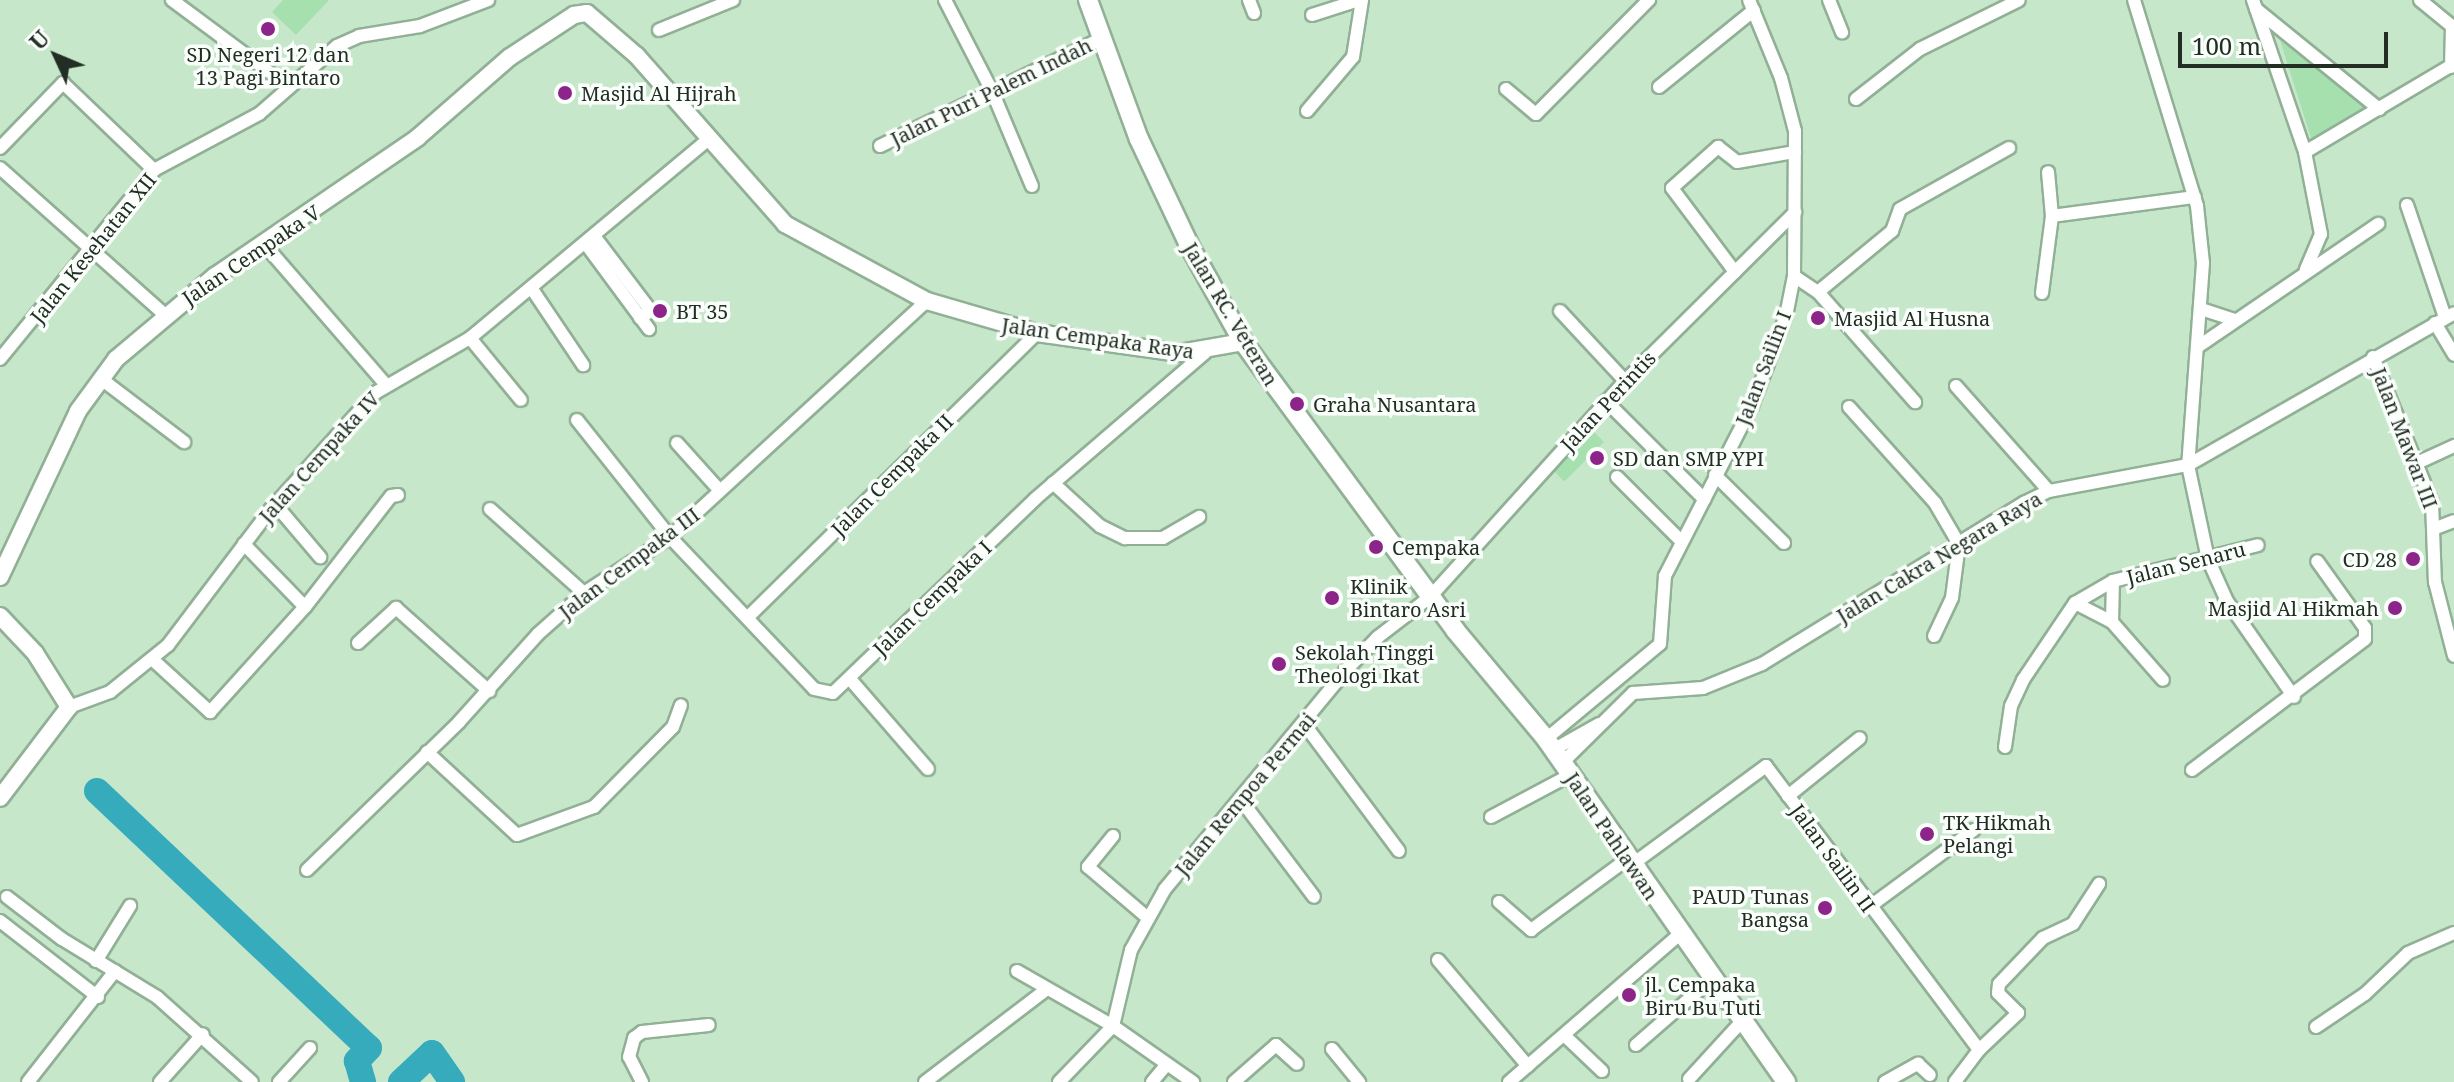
<!DOCTYPE html>
<style>
body{margin:0}
#map{position:relative;width:2454px;height:1082px;overflow:hidden;background:#c6e7ca;font-family:"Noto Serif",serif}
div>[style]{position:absolute}
[style*='--x']{left:calc(var(--x)*1px);top:calc(var(--y)*1px);width:calc(var(--w)*1px);rotate:calc(var(--a)*1deg)}
.green>*{inset:0;background:#a5e0ae;transform-origin:0 0}
.river>*{height:26px;margin:-13px;padding:0 13px;transform-origin:13px;border-radius:13px;background:#35abbc}
.roads{filter:drop-shadow(2px 0 #91b095) drop-shadow(-2px 0 #91b095) drop-shadow(0 2px #91b095) drop-shadow(0 -2px #91b095)}
.minor>*{height:12px;margin:-6px;padding:0 6px;transform-origin:6px;border-radius:6px;background:#fff}
.tertiary>*{height:16px;margin:-8px;padding:0 8px;transform-origin:8px;border-radius:8px;background:#fff}
.secondary>*{height:18px;margin:-9px;padding:0 9px;transform-origin:9px;border-radius:9px;background:#fff}
.dots>*{width:22px;height:22px;translate:-50% -50%;box-sizing:border-box;border:4px solid #fbfffc;border-radius:50%}
span{translate:-50% -50%;white-space:nowrap;text-align:center;line-height:1.15;-webkit-text-stroke:7px #fbfffc;paint-order:stroke}
.poi-label{font-size:20px;color:#222e24}
.left{translate:0 -50%;text-align:left}
.right{translate:-100% -50%;text-align:right}
.street-label{font-size:20px;color:#222e24}
.north{position:absolute;left:16px;top:16px;width:80px;height:80px;-webkit-text-stroke:6px #fbfffc;paint-order:stroke;rotate:314deg;font-size:22px;font-weight:700;line-height:32px;text-align:center;color:#222e24}
.north::after{content:'';display:block;margin:auto;width:28px;height:36px;background:#222e24;clip-path:polygon(50% 0,100% 100%,50% 72%,0 100%)}
.scale{position:absolute;left:2178px;top:32px;width:210px;height:36px;box-sizing:border-box;border:4px solid #222e24;border-top:0;padding-left:10px;font-size:24px;line-height:28px;white-space:nowrap;color:#222e24;-webkit-text-stroke:6px #fbfffc;paint-order:stroke}
</style>
<div id="map">
<div class="green">
<div style="clip-path:polygon(283px 0,329px 0,296px 35px,272px 12px)"></div>
<div style="clip-path:polygon(2280px 40px,2366px 108px,2312px 141px)"></div>
<div style="left:1592px;top:430px;width:17px;height:56px;rotate:45deg"></div>
</div>
<div class="river">
<div style="--x:97;--y:791;--w:374;--a:43.4"></div>
<div style="--x:369;--y:1048;--w:18;--a:133"></div>
<div style="--x:357;--y:1061;--w:22;--a:74"></div>
<div style="--x:401;--y:1082;--w:42;--a:-43.1"></div>
<div style="--x:432;--y:1053;--w:35;--a:55"></div>
</div>
<div class="roads">
<div class="minor">
<div style="--x:172;--y:0;--w:121;--a:36.6"></div>
<div style="--x:945;--y:0;--w:102;--a:62.7"></div>
<div style="--x:992;--y:91;--w:103;--a:67.2"></div>
<div style="--x:1249;--y:0;--w:14;--a:69"></div>
<div style="--x:1829;--y:0;--w:35;--a:68"></div>
<div style="--x:2134;--y:0;--w:215;--a:73"></div>
<div style="--x:2197;--y:206;--w:57;--a:84"></div>
<div style="--x:2203;--y:263;--w:203;--a:94.2"></div>
<div style="--x:2188;--y:465;--w:96;--a:78"></div>
<div style="--x:2208;--y:559;--w:46;--a:65.7"></div>
<div style="--x:2227;--y:601;--w:117;--a:55.1"></div>
<div style="--x:2253;--y:0;--w:161;--a:71.1"></div>
<div style="--x:2305;--y:152;--w:84;--a:79"></div>
<div style="--x:2321;--y:234;--w:39;--a:113"></div>
<div style="--x:2420;--y:0;--w:44;--a:39.5"></div>
<div style="--x:2256;--y:9;--w:159;--a:39.1"></div>
<div style="--x:1312;--y:15;--w:49;--a:-17.7"></div>
<div style="--x:659;--y:30;--w:80;--a:-22.1"></div>
<div style="--x:2451;--y:67;--w:41;--a:-88.6"></div>
<div style="--x:1659;--y:87;--w:122;--a:-39"></div>
<div style="--x:1506;--y:89;--w:39;--a:40"></div>
<div style="--x:1536;--y:114;--w:161;--a:-45.3"></div>
<div style="--x:1856;--y:99;--w:81;--a:-38"></div>
<div style="--x:1920;--y:49;--w:110;--a:-26.3"></div>
<div style="--x:1307;--y:111;--w:71;--a:-49.6"></div>
<div style="--x:1353;--y:57;--w:58;--a:-81"></div>
<div style="--x:880;--y:146;--w:247;--a:-25.9"></div>
<div style="--x:0;--y:148;--w:91;--a:-45.9"></div>
<div style="--x:63;--y:83;--w:126;--a:43.7"></div>
<div style="--x:2305;--y:152;--w:173;--a:-30.6"></div>
<div style="--x:0;--y:168;--w:220;--a:41.7"></div>
<div style="--x:2407;--y:205;--w:118;--a:71.3"></div>
<div style="--x:2052;--y:216;--w:144;--a:-7.6"></div>
<div style="--x:594;--y:236;--w:94;--a:52.8"></div>
<div style="--x:651;--y:311;--w:13;--a:148"></div>
<div style="--x:264;--y:244;--w:186;--a:49.1"></div>
<div style="--x:586;--y:244;--w:106;--a:53.5"></div>
<div style="--x:1735;--y:272;--w:105;--a:-126.9"></div>
<div style="--x:1672;--y:188;--w:62;--a:-41.7"></div>
<div style="--x:1718;--y:147;--w:24;--a:38"></div>
<div style="--x:1737;--y:162;--w:59;--a:-9.8"></div>
<div style="--x:1794;--y:276;--w:29;--a:34"></div>
<div style="--x:1818;--y:292;--w:147;--a:48.6"></div>
<div style="--x:532;--y:289;--w:92;--a:56.1"></div>
<div style="--x:1818;--y:292;--w:96;--a:-39.5"></div>
<div style="--x:1892;--y:231;--w:23;--a:-70"></div>
<div style="--x:1900;--y:209;--w:125;--a:-29.2"></div>
<div style="--x:2042;--y:293;--w:78;--a:-82.6"></div>
<div style="--x:2052;--y:216;--w:44;--a:-95.2"></div>
<div style="--x:2201;--y:309;--w:36;--a:18"></div>
<div style="--x:1560;--y:311;--w:96;--a:47.1"></div>
<div style="--x:2435;--y:323;--w:37;--a:59"></div>
<div style="--x:470;--y:338;--w:80;--a:50.6"></div>
<div style="--x:2199;--y:346;--w:217;--a:-34.3"></div>
<div style="--x:2373;--y:357;--w:157;--a:67.9"></div>
<div style="--x:2432;--y:502;--w:80;--a:87.9"></div>
<div style="--x:2435;--y:582;--w:76;--a:75.6"></div>
<div style="--x:0;--y:359;--w:244;--a:-50.8"></div>
<div style="--x:154;--y:170;--w:119;--a:-28.1"></div>
<div style="--x:259;--y:114;--w:103;--a:-41.1"></div>
<div style="--x:337;--y:46;--w:24;--a:-24"></div>
<div style="--x:359;--y:36;--w:62;--a:-9.3"></div>
<div style="--x:420;--y:26;--w:73;--a:-20.9"></div>
<div style="--x:100;--y:378;--w:106;--a:37.3"></div>
<div style="--x:1956;--y:386;--w:140;--a:48.5"></div>
<div style="--x:1606;--y:401;--w:139;--a:45"></div>
<div style="--x:1849;--y:407;--w:129;--a:48.1"></div>
<div style="--x:1935;--y:503;--w:48;--a:59.7"></div>
<div style="--x:1959;--y:544;--w:54;--a:97.4"></div>
<div style="--x:1952;--y:598;--w:42;--a:115.3"></div>
<div style="--x:577;--y:420;--w:149;--a:51.5"></div>
<div style="--x:670;--y:537;--w:209;--a:46.5"></div>
<div style="--x:814;--y:689;--w:19;--a:12"></div>
<div style="--x:833;--y:693;--w:280;--a:-43.8"></div>
<div style="--x:1035;--y:499;--w:224;--a:-40.7"></div>
<div style="--x:677;--y:443;--w:64;--a:48.1"></div>
<div style="--x:2417;--y:463;--w:41;--a:-24.7"></div>
<div style="--x:1715;--y:475;--w:97;--a:44.6"></div>
<div style="--x:1617;--y:477;--w:91;--a:45"></div>
<div style="--x:1053;--y:483;--w:64;--a:42.5"></div>
<div style="--x:1100;--y:526;--w:28;--a:26"></div>
<div style="--x:1125;--y:538;--w:38;--a:0"></div>
<div style="--x:1163;--y:538;--w:42;--a:-30.3"></div>
<div style="--x:275;--y:504;--w:70;--a:49.7"></div>
<div style="--x:490;--y:509;--w:126;--a:41.8"></div>
<div style="--x:2436;--y:528;--w:19;--a:-21"></div>
<div style="--x:2075;--y:603;--w:42;--a:27.2"></div>
<div style="--x:2112;--y:622;--w:77;--a:48.7"></div>
<div style="--x:305;--y:607;--w:140;--a:-52.2"></div>
<div style="--x:391;--y:496;--w:7;--a:-8"></div>
<div style="--x:748;--y:617;--w:405;--a:-44.5"></div>
<div style="--x:2112;--y:622;--w:41;--a:-88.6"></div>
<div style="--x:358;--y:643;--w:52;--a:-42.6"></div>
<div style="--x:396;--y:608;--w:125;--a:41.7"></div>
<div style="--x:152;--y:659;--w:79;--a:42.4"></div>
<div style="--x:210;--y:712;--w:142;--a:-47.9"></div>
<div style="--x:305;--y:607;--w:88;--a:-134.1"></div>
<div style="--x:850;--y:679;--w:119;--a:49.1"></div>
<div style="--x:69;--y:707;--w:44;--a:-20.1"></div>
<div style="--x:110;--y:692;--w:75;--a:-39"></div>
<div style="--x:168;--y:645;--w:171;--a:-52.9"></div>
<div style="--x:271;--y:509;--w:156;--a:-48.1"></div>
<div style="--x:375;--y:393;--w:110;--a:-30.1"></div>
<div style="--x:470;--y:338;--w:310;--a:-39.8"></div>
<div style="--x:1305;--y:725;--w:157;--a:53.3"></div>
<div style="--x:1546;--y:739;--w:148;--a:-39.8"></div>
<div style="--x:1660;--y:644;--w:68;--a:-85.8"></div>
<div style="--x:1665;--y:576;--w:191;--a:-62.9"></div>
<div style="--x:1752;--y:406;--w:96;--a:-69.3"></div>
<div style="--x:1786;--y:316;--w:41;--a:-78.7"></div>
<div style="--x:1794;--y:276;--w:145;--a:-89.6"></div>
<div style="--x:1795;--y:131;--w:55;--a:-104.8"></div>
<div style="--x:1781;--y:78;--w:84;--a:-112.3"></div>
<div style="--x:2005;--y:747;--w:41;--a:-81.7"></div>
<div style="--x:2011;--y:706;--w:29;--a:-65"></div>
<div style="--x:2023;--y:680;--w:93;--a:-56"></div>
<div style="--x:2075;--y:603;--w:44;--a:-30.1"></div>
<div style="--x:2113;--y:581;--w:149;--a:-13.9"></div>
<div style="--x:1553;--y:750;--w:53;--a:-29.5"></div>
<div style="--x:427;--y:752;--w:122;--a:42.7"></div>
<div style="--x:517;--y:835;--w:82;--a:-20"></div>
<div style="--x:594;--y:807;--w:112;--a:-45.4"></div>
<div style="--x:673;--y:727;--w:23;--a:-70"></div>
<div style="--x:1562;--y:763;--w:100;--a:-44.6"></div>
<div style="--x:1633;--y:693;--w:70;--a:-4.1"></div>
<div style="--x:1703;--y:688;--w:64;--a:-22.1"></div>
<div style="--x:1762;--y:664;--w:308;--a:-31.6"></div>
<div style="--x:2024;--y:503;--w:28;--a:-26"></div>
<div style="--x:2049;--y:491;--w:141;--a:-10.6"></div>
<div style="--x:2188;--y:465;--w:306;--a:-29.7"></div>
<div style="--x:2192;--y:770;--w:217;--a:-37.1"></div>
<div style="--x:2365;--y:639;--w:11;--a:-90"></div>
<div style="--x:2365;--y:628;--w:82;--a:-125.6"></div>
<div style="--x:1788;--y:796;--w:92;--a:-38.9"></div>
<div style="--x:1241;--y:800;--w:121;--a:53"></div>
<div style="--x:1491;--y:817;--w:89;--a:-28"></div>
<div style="--x:1113;--y:836;--w:40;--a:129"></div>
<div style="--x:1088;--y:867;--w:79;--a:40.4"></div>
<div style="--x:1630;--y:866;--w:169;--a:-36.3"></div>
<div style="--x:1766;--y:766;--w:355;--a:53.1"></div>
<div style="--x:1979;--y:1050;--w:40;--a:127"></div>
<div style="--x:307;--y:870;--w:212;--a:-44.2"></div>
<div style="--x:459;--y:722;--w:118;--a:-48.1"></div>
<div style="--x:538;--y:634;--w:62;--a:-41.7"></div>
<div style="--x:584;--y:593;--w:103;--a:-33.1"></div>
<div style="--x:670;--y:537;--w:349;--a:-42.6"></div>
<div style="--x:7;--y:897;--w:69;--a:37.4"></div>
<div style="--x:62;--y:939;--w:111;--a:31.4"></div>
<div style="--x:157;--y:997;--w:127;--a:41.8"></div>
<div style="--x:1499;--y:902;--w:43;--a:41.2"></div>
<div style="--x:1531;--y:930;--w:118;--a:-36.4"></div>
<div style="--x:1869;--y:907;--w:130;--a:-36.3"></div>
<div style="--x:0;--y:921;--w:124;--a:37.8"></div>
<div style="--x:1438;--y:960;--w:139;--a:49.7"></div>
<div style="--x:96;--y:961;--w:65;--a:-58.3"></div>
<div style="--x:1017;--y:971;--w:111;--a:29.8"></div>
<div style="--x:1113;--y:1026;--w:98;--a:35"></div>
<div style="--x:2316;--y:1027;--w:59;--a:-34"></div>
<div style="--x:2365;--y:994;--w:59;--a:-43.6"></div>
<div style="--x:2408;--y:953;--w:50;--a:-23.5"></div>
<div style="--x:1565;--y:1036;--w:51;--a:43.4"></div>
<div style="--x:1636;--y:1045;--w:102;--a:-41"></div>
<div style="--x:1332;--y:1049;--w:43;--a:50.7"></div>
<div style="--x:1979;--y:1050;--w:54;--a:-43.5"></div>
<div style="--x:2018;--y:1013;--w:28;--a:-135"></div>
<div style="--x:1998;--y:993;--w:9;--a:-84"></div>
<div style="--x:1999;--y:984;--w:64;--a:-46.3"></div>
<div style="--x:2043;--y:938;--w:33;--a:-25"></div>
<div style="--x:2073;--y:924;--w:48;--a:-57"></div>
<div style="--x:1689;--y:1079;--w:80;--a:-47.5"></div>
<div style="--x:28;--y:1082;--w:141;--a:-51.9"></div>
<div style="--x:160;--y:1082;--w:64;--a:-48.1"></div>
<div style="--x:279;--y:1082;--w:46;--a:-47.6"></div>
<div style="--x:642;--y:1082;--w:28;--a:-117"></div>
<div style="--x:629;--y:1057;--w:20;--a:-75"></div>
<div style="--x:634;--y:1038;--w:10;--a:-37"></div>
<div style="--x:642;--y:1032;--w:67;--a:-6"></div>
<div style="--x:925;--y:1082;--w:153;--a:-37.3"></div>
<div style="--x:1059;--y:1082;--w:78;--a:-46"></div>
<div style="--x:1113;--y:1026;--w:78;--a:-76.7"></div>
<div style="--x:1131;--y:950;--w:70;--a:-60.9"></div>
<div style="--x:1165;--y:889;--w:284;--a:-50.4"></div>
<div style="--x:1346;--y:670;--w:46;--a:-45.9"></div>
<div style="--x:1378;--y:637;--w:66;--a:-37.6"></div>
<div style="--x:1430;--y:597;--w:291;--a:-47.9"></div>
<div style="--x:1625;--y:381;--w:240;--a:-44.8"></div>
<div style="--x:1152;--y:1082;--w:23;--a:-50"></div>
<div style="--x:1234;--y:1082;--w:56;--a:-41.4"></div>
<div style="--x:1276;--y:1045;--w:28;--a:42"></div>
<div style="--x:1509;--y:1082;--w:228;--a:-40.9"></div>
<div style="--x:1885;--y:1082;--w:38;--a:-29"></div>
<div style="--x:1918;--y:1064;--w:16;--a:43"></div>
</div>
<div class="tertiary">
<div style="--x:0;--y:577;--w:183;--a:-64.8"></div>
<div style="--x:78;--y:411;--w:64;--a:-53.8"></div>
<div style="--x:116;--y:359;--w:129;--a:-40"></div>
<div style="--x:215;--y:276;--w:245;--a:-34.3"></div>
<div style="--x:417;--y:138;--w:123;--a:-41.1"></div>
<div style="--x:510;--y:57;--w:77;--a:-33.3"></div>
<div style="--x:574;--y:15;--w:13;--a:-9"></div>
<div style="--x:587;--y:13;--w:66;--a:40.7"></div>
<div style="--x:637;--y:56;--w:224;--a:48.6"></div>
<div style="--x:785;--y:224;--w:162;--a:28.5"></div>
<div style="--x:927;--y:301;--w:115;--a:16.2"></div>
<div style="--x:1037;--y:333;--w:144;--a:8"></div>
<div style="--x:1180;--y:353;--w:64;--a:-9.9"></div>
<div style="--x:0;--y:616;--w:51;--a:46.6"></div>
<div style="--x:35;--y:653;--w:64;--a:57.8"></div>
<div style="--x:69;--y:707;--w:114;--a:127.2"></div>
</div>
<div class="secondary">
<div style="--x:1088;--y:0;--w:148;--a:69.9"></div>
<div style="--x:1139;--y:139;--w:117;--a:64.7"></div>
<div style="--x:1189;--y:245;--w:111;--a:60.9"></div>
<div style="--x:1243;--y:342;--w:358;--a:53.6"></div>
<div style="--x:1455;--y:630;--w:142;--a:50.1"></div>
<div style="--x:1546;--y:739;--w:419;--a:55"></div>
</div>
</div>
<div class="dots">
<div style="left:268px;top:29px;background:#8c248a"></div>
<div style="left:565px;top:93px;background:#8c248a"></div>
<div style="left:660px;top:311px;background:#8c248a"></div>
<div style="left:1818px;top:318px;background:#8c248a"></div>
<div style="left:1297px;top:404px;background:#8c248a"></div>
<div style="left:1597px;top:458px;background:#8c248a"></div>
<div style="left:1376px;top:547px;background:#8c248a"></div>
<div style="left:2413px;top:559px;background:#8c248a"></div>
<div style="left:1332px;top:598px;background:#8c248a"></div>
<div style="left:2395px;top:608px;background:#8c248a"></div>
<div style="left:1279px;top:664px;background:#8c248a"></div>
<div style="left:1927px;top:834px;background:#8c248a"></div>
<div style="left:1825px;top:908px;background:#8c248a"></div>
<div style="left:1629px;top:995px;background:#8c248a"></div>
</div>
<div class="poi-label">
<span style="left:268px;top:66px">SD Negeri 12 dan<br>13 Pagi Bintaro</span>
<span class="left" style="left:581px;top:93px">Masjid Al Hijrah</span>
<span class="left" style="left:676px;top:311px">BT 35</span>
<span class="left" style="left:1834px;top:318px">Masjid Al Husna</span>
<span class="left" style="left:1313px;top:404px">Graha Nusantara</span>
<span class="left" style="left:1613px;top:458px">SD dan SMP YPI</span>
<span class="left" style="left:1392px;top:547px">Cempaka</span>
<span class="right" style="left:2397px;top:559px">CD 28</span>
<span class="left" style="left:1350px;top:598px">Klinik<br>Bintaro Asri</span>
<span class="right" style="left:2379px;top:608px">Masjid Al Hikmah</span>
<span class="left" style="left:1295px;top:664px">Sekolah Tinggi<br>Theologi Ikat</span>
<span class="left" style="left:1943px;top:834px">TK Hikmah<br>Pelangi</span>
<span class="right" style="left:1809px;top:908px">PAUD Tunas<br>Bangsa</span>
<span class="left" style="left:1645px;top:996px">jl. Cempaka<br>Biru Bu Tuti</span>
</div>
<div class="street-label">
<span style="left:991px;top:92px;rotate:-26deg">Jalan Puri Palem Indah</span>
<span style="left:93px;top:248px;rotate:-51deg">Jalan Kesehatan XII</span>
<span style="left:251px;top:255px;rotate:-34deg">Jalan Cempaka V</span>
<span style="left:1231px;top:314px;rotate:59deg">Jalan RC. Veteran</span>
<span style="left:1098px;top:338px;rotate:8deg">Jalan Cempaka Raya</span>
<span style="left:1763px;top:368px;rotate:-69deg">Jalan Sailin I</span>
<span style="left:1608px;top:401px;rotate:-47deg">Jalan Perintis</span>
<span style="left:2405px;top:438px;rotate:69deg">Jalan Mawar III</span>
<span style="left:319px;top:457px;rotate:-48deg">Jalan Cempaka IV</span>
<span style="left:892px;top:475px;rotate:-45deg">Jalan Cempaka II</span>
<span style="left:1939px;top:557px;rotate:-31deg">Jalan Cakra Negara Raya</span>
<span style="left:629px;top:563px;rotate:-37deg">Jalan Cempaka III</span>
<span style="left:2186px;top:563px;rotate:-14deg">Jalan Senaru</span>
<span style="left:932px;top:598px;rotate:-44deg">Jalan Cempaka I</span>
<span style="left:1245px;top:794px;rotate:-50deg">Jalan Rempoa Permai</span>
<span style="left:1612px;top:836px;rotate:56deg">Jalan Pahlawan</span>
<span style="left:1833px;top:858px;rotate:54deg">Jalan Sailin II</span>
</div>
<div class="north">U</div>
<div class="scale">100 m</div>
</div>
